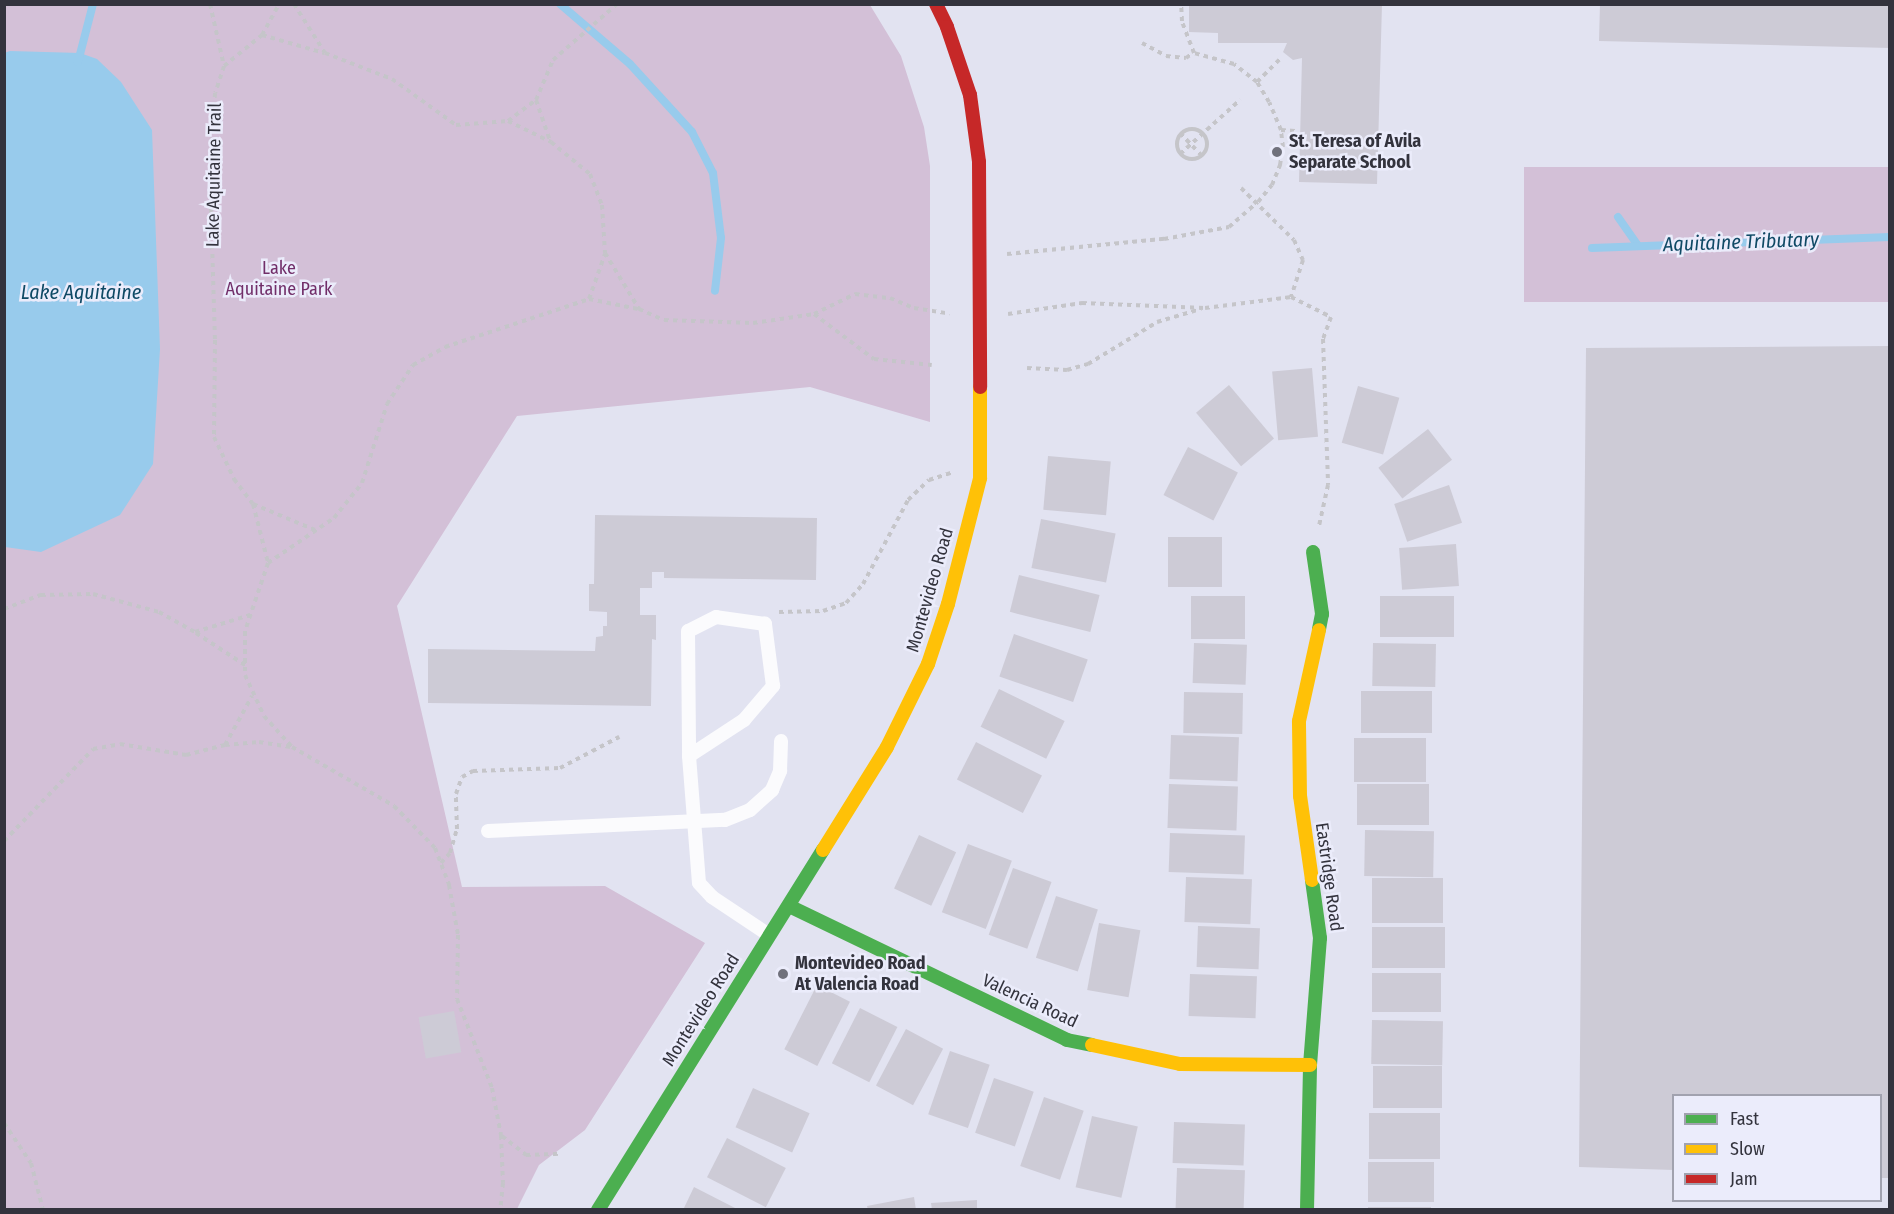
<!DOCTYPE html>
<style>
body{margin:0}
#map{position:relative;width:1894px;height:1214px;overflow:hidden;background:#e2e3f1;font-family:"Fira Sans Condensed",sans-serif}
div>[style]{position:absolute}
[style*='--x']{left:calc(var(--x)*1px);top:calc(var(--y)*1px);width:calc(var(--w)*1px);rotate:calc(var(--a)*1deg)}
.green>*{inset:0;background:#d3c0d7;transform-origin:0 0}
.water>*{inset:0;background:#98cbec}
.stream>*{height:8px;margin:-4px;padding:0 4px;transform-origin:4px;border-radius:4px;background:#98cbec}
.building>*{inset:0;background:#cdcbd6;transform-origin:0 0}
.path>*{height:4px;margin-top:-2px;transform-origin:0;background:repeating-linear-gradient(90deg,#c5c5c9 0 4.5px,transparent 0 9px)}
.path>.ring{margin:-2px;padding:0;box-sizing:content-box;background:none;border:4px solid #c5c5c9;border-radius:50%}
.lane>*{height:14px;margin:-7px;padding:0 7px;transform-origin:7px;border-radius:7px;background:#fbfbfd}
.fast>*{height:14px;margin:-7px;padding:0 7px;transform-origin:7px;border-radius:7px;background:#4caf50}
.slow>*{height:14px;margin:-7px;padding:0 7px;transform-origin:7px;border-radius:7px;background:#ffc107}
.jam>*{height:14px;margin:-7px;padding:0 7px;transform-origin:7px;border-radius:7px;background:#c62828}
.dots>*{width:16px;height:16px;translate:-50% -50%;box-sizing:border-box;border:3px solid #ebecfb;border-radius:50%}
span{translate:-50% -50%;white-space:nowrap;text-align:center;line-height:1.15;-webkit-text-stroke:5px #ebecfb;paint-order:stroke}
.poi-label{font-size:18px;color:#33333d;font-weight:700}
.left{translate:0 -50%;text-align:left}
.street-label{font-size:18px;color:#33333d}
.park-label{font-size:18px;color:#712e69}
.water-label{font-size:20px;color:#0f4965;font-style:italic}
.frame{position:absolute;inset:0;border:6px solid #33333d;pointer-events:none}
.legend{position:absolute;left:1672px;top:1094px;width:210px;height:108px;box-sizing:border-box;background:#ebecfb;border:2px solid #a1a2af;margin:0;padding:8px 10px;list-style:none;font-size:18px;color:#33333d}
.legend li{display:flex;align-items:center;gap:12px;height:30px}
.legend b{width:30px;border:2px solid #a1a2af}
</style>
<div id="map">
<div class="green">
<div style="clip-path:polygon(5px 5px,870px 5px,901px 56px,924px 127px,930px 166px,930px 422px,810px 387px,517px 416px,397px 606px,462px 887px,605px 886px,705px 943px,585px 1130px,539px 1165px,517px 1209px,5px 1210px)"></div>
<div style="left:1889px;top:167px;width:135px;height:365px;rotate:90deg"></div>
</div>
<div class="water">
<div style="clip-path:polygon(10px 51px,80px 53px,97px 59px,121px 82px,152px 130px,160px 349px,153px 464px,120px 515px,41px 552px,5px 547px,4px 53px)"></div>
</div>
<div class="stream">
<div style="--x:560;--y:4;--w:92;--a:40.6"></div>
<div style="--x:630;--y:64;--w:92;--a:47.6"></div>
<div style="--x:692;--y:132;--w:46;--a:62.9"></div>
<div style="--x:713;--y:173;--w:65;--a:83"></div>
<div style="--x:721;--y:238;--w:53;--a:96.5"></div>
<div style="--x:78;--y:62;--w:60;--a:-75.5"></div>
<div style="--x:1618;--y:217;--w:35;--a:55"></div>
<div style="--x:1592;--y:248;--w:298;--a:-2.1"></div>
</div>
<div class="building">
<div style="clip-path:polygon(1189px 4px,1382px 4px,1377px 184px,1299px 182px,1302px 58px,1293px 60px,1283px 52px,1287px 43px,1218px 43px,1218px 33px,1189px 32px)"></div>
<div style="clip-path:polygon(1600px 4px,1890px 4px,1890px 48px,1599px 41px)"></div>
<div style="clip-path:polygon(1890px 346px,1890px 1178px,1880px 1178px,1880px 1096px,1674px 1096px,1674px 1170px,1579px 1167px,1586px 348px)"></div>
<div style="left:1312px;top:368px;width:69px;height:40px;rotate:85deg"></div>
<div style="left:1229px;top:385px;width:70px;height:43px;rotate:50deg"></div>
<div style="left:1358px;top:386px;width:43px;height:59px;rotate:16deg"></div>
<div style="left:1428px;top:429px;width:39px;height:63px;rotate:52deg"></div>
<div style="left:1188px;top:447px;width:56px;height:54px;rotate:27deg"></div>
<div style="left:1048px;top:456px;width:63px;height:54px;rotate:5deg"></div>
<div style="left:1449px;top:485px;width:40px;height:58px;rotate:71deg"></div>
<div style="clip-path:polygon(595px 515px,817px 518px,816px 580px,664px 578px,664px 572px,652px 572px,652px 588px,640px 588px,640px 615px,656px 615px,656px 640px,652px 639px,651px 706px,428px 703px,428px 649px,595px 651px,596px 637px,603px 636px,603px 626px,607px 626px,607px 612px,589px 611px,589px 584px,594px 584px)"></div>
<div style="left:1041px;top:519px;width:76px;height:50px;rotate:11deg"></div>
<div style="left:1168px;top:537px;width:54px;height:50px"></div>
<div style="left:1456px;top:544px;width:42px;height:57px;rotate:86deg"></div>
<div style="left:1019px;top:575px;width:83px;height:38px;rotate:14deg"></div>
<div style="left:1191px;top:596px;width:54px;height:43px"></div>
<div style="left:1380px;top:596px;width:74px;height:41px"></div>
<div style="left:1014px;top:634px;width:78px;height:45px;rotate:19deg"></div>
<div style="left:1194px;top:643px;width:53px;height:40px;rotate:2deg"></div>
<div style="left:1373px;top:643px;width:63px;height:43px;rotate:1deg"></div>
<div style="left:999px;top:689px;width:73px;height:42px;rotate:26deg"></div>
<div style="left:1361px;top:691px;width:71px;height:42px"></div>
<div style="left:1184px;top:692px;width:59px;height:41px;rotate:1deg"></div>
<div style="left:1171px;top:735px;width:68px;height:44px;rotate:2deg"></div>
<div style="left:1354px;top:738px;width:72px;height:44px"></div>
<div style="left:976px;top:742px;width:74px;height:42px;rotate:27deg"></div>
<div style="left:1169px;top:784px;width:69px;height:44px;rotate:2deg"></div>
<div style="left:1357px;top:784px;width:72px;height:41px"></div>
<div style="left:1365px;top:830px;width:69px;height:46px;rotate:1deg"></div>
<div style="left:1170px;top:833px;width:75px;height:39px;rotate:2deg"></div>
<div style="left:919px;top:835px;width:41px;height:59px;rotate:25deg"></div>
<div style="left:968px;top:844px;width:47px;height:73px;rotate:21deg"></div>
<div style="left:1013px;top:868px;width:41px;height:71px;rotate:20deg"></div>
<div style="left:1186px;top:877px;width:66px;height:45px;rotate:2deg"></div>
<div style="left:1372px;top:878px;width:71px;height:45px"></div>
<div style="left:1056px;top:896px;width:44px;height:65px;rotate:18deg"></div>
<div style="left:1099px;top:923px;width:42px;height:68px;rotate:10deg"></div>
<div style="left:1198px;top:926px;width:62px;height:41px;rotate:2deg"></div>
<div style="left:1372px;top:927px;width:73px;height:41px"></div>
<div style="left:1372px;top:973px;width:69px;height:39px"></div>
<div style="left:1190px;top:974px;width:67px;height:42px;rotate:2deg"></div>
<div style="left:817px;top:985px;width:37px;height:72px;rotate:27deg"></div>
<div style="left:860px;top:1008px;width:42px;height:62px;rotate:27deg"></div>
<div style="left:454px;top:1011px;width:42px;height:36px;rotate:80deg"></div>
<div style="left:1372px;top:1020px;width:71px;height:44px;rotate:1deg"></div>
<div style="left:906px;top:1029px;width:42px;height:64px;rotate:28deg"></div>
<div style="left:950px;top:1051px;width:42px;height:67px;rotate:19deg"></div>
<div style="left:1373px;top:1066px;width:69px;height:42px"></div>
<div style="left:994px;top:1078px;width:42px;height:58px;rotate:19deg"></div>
<div style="left:753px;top:1088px;width:62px;height:43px;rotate:24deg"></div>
<div style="left:1044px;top:1097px;width:42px;height:73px;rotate:19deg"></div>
<div style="left:1369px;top:1113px;width:71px;height:46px"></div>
<div style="left:1092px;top:1116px;width:47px;height:73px;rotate:13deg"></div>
<div style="left:1174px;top:1122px;width:71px;height:41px;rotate:2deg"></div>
<div style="left:727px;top:1138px;width:66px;height:44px;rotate:27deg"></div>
<div style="left:1368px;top:1162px;width:66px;height:40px"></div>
<div style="left:1177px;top:1168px;width:68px;height:42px;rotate:2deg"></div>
<div style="clip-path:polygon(694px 1187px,739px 1210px,683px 1210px)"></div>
<div style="clip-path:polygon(914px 1197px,916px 1210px,868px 1210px,867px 1206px)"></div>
<div style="clip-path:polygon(977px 1200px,977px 1210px,932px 1210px,931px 1203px)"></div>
<div style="left:1368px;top:1207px;width:63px;height:3px"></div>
</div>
<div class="path">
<div style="--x:210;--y:4;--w:64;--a:77.3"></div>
<div style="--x:224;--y:66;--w:28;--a:108"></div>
<div style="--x:215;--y:93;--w:80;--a:93.6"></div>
<div style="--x:210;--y:173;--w:167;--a:88.3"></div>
<div style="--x:215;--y:340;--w:97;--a:90.6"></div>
<div style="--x:214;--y:437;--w:47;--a:64.5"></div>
<div style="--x:234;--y:479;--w:31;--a:53"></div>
<div style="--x:253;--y:504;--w:61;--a:75.7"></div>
<div style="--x:268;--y:563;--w:72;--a:108.7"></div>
<div style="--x:245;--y:631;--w:44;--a:90"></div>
<div style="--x:245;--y:675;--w:45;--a:65.1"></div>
<div style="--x:264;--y:716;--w:42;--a:47.9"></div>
<div style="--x:292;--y:747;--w:118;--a:30"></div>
<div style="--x:394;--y:806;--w:59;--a:45.7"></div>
<div style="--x:435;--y:848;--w:40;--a:69"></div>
<div style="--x:449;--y:885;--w:51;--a:79.8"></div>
<div style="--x:458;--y:935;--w:64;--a:90.9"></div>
<div style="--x:457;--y:999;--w:96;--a:68.5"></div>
<div style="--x:492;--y:1088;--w:48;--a:79.2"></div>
<div style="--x:501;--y:1135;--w:48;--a:87.6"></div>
<div style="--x:503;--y:1183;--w:27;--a:96"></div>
<div style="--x:294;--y:4;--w:58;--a:57.7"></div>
<div style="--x:325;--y:53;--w:72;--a:21.2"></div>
<div style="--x:392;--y:79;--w:79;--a:35.7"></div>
<div style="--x:456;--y:125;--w:52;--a:-4.4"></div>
<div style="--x:508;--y:121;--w:48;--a:26"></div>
<div style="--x:551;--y:142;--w:50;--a:39.4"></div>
<div style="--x:590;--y:174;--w:33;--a:69"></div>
<div style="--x:602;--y:205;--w:48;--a:86.4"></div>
<div style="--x:605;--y:253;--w:66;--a:58.7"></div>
<div style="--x:639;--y:309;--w:27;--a:24"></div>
<div style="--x:664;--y:320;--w:89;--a:1.9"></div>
<div style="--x:753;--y:323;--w:62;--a:-8.4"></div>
<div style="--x:814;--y:314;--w:75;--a:36.9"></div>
<div style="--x:874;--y:359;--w:58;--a:5.9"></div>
<div style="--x:262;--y:35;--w:65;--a:16.2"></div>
<div style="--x:1142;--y:43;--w:27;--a:28"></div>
<div style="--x:1166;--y:56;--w:20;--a:6"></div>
<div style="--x:1186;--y:58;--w:9;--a:-36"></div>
<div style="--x:224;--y:66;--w:49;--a:-39.2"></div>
<div style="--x:262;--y:35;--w:35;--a:-61"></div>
<div style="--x:1257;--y:82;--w:33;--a:-45"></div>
<div style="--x:536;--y:100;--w:43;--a:71.1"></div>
<div style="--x:508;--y:121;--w:35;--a:-37"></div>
<div style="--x:536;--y:100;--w:43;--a:-67"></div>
<div style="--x:553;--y:60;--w:85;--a:-41.2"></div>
<div class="ring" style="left:1177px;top:129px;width:26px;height:26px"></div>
<div style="--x:1281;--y:130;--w:14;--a:4"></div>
<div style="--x:1180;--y:133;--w:32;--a:46"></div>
<div style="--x:1180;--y:154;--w:81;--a:-42"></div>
<div style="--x:1241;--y:188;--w:74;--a:44.5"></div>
<div style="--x:1294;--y:240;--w:22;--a:66"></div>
<div style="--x:1303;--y:260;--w:39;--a:108"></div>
<div style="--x:1291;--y:297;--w:45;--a:26.6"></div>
<div style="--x:1331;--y:317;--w:23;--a:110"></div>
<div style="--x:1323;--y:339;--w:146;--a:88"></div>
<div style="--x:1328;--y:485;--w:42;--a:102.4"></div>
<div style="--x:1007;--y:254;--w:158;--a:-5.5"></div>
<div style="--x:1164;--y:239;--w:66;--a:-10.5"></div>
<div style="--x:1229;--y:227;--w:38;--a:-41"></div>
<div style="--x:1258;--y:202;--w:22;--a:-51"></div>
<div style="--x:1272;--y:185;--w:22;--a:-68"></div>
<div style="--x:1280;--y:165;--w:18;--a:-81"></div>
<div style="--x:1283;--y:147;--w:17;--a:-97"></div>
<div style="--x:1281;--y:130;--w:30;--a:-113"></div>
<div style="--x:1269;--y:102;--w:23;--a:-121"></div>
<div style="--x:1257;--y:82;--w:29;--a:-142"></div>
<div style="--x:1234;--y:64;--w:41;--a:-164.6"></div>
<div style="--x:1194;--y:53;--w:34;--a:-111"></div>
<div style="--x:1182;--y:21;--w:17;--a:-93"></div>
<div style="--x:589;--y:299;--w:48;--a:-70.4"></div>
<div style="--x:814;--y:314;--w:46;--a:-26"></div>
<div style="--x:855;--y:294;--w:35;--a:7"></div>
<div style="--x:890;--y:298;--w:26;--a:23"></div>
<div style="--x:914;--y:308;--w:36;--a:9"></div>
<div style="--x:1008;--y:314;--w:75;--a:-8.5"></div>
<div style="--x:1082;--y:303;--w:123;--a:2.3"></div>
<div style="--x:1205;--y:308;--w:87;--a:-7.3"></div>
<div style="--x:1027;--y:368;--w:40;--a:2.9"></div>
<div style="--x:1067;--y:370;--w:22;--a:-16"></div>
<div style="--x:1088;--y:364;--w:81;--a:-31.3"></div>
<div style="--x:1157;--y:322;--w:46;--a:-16.5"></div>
<div style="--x:253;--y:504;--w:67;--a:22.8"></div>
<div style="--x:268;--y:563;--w:80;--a:-34.3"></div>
<div style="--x:334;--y:518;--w:45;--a:-51.3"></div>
<div style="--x:362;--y:483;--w:83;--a:-72.4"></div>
<div style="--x:387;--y:404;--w:47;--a:-56.3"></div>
<div style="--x:413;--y:365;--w:37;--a:-29"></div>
<div style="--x:445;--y:347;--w:152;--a:-18.4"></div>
<div style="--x:589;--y:299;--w:50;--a:11.5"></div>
<div style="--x:4;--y:609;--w:40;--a:-21"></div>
<div style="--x:41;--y:595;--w:52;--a:-1.1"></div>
<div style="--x:93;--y:594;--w:68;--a:15.3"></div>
<div style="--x:159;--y:612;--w:41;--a:29.1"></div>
<div style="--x:195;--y:632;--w:58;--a:-17.2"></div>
<div style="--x:779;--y:612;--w:44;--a:-1.3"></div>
<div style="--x:823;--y:611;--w:24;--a:-19"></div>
<div style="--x:846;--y:603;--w:25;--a:-48"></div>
<div style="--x:863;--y:584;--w:95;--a:-61.8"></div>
<div style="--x:908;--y:500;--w:29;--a:-44"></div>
<div style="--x:929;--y:480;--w:23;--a:-18"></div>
<div style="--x:196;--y:633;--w:59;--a:33.1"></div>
<div style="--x:225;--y:745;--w:34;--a:-5"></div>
<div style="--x:259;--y:742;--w:32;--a:9"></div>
<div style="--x:4;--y:841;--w:128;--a:-45.9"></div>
<div style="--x:93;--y:749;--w:27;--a:-10"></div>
<div style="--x:120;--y:744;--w:67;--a:9.5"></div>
<div style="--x:186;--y:755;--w:40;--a:-14.4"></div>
<div style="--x:225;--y:745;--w:56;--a:-61.1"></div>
<div style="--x:441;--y:863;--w:13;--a:-48"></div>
<div style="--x:450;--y:853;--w:25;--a:-74"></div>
<div style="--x:457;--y:829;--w:35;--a:-92"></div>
<div style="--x:456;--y:794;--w:18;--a:-71"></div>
<div style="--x:462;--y:777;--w:13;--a:-29"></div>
<div style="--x:473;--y:771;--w:87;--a:-2"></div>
<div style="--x:560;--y:768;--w:67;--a:-27.7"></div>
<div style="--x:4;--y:1123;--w:48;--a:56"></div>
<div style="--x:31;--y:1163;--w:49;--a:75.7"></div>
<div style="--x:502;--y:1136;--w:31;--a:38"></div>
<div style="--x:526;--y:1155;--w:35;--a:-2"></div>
</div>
<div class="lane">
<div style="--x:689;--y:756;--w:66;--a:-33.2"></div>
<div style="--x:744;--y:720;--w:45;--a:-49.5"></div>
<div style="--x:773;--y:686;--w:63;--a:-97.4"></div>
<div style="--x:765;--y:624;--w:49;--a:-171.9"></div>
<div style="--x:716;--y:617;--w:31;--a:153"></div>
<div style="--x:688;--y:631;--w:125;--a:89.5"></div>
<div style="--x:689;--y:756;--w:127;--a:85.5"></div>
<div style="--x:699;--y:883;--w:19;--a:47"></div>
<div style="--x:712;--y:897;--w:69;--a:33.7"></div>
<div style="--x:488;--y:831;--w:237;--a:-2.7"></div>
<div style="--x:725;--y:820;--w:27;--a:-22"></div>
<div style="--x:750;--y:810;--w:30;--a:-42"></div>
<div style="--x:772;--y:790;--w:21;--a:-67"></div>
<div style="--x:780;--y:771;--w:30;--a:-88"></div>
</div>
<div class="fast">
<div style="--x:1313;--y:552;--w:63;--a:81.7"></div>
<div style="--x:1322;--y:614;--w:16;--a:101"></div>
<div style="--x:789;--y:906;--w:309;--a:25.7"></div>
<div style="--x:1067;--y:1040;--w:25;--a:11"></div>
<div style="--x:598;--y:1210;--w:425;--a:-58"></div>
<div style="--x:1307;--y:1210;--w:145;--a:-88.8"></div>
<div style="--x:1310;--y:1065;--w:127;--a:-85.5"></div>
<div style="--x:1320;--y:938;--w:59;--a:-97.9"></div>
</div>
<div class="slow">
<div style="--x:823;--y:850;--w:121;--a:-58.1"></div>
<div style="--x:887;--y:747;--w:93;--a:-63.7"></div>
<div style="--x:928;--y:664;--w:63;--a:-71.6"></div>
<div style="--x:948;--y:604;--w:130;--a:-75.7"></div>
<div style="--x:980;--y:478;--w:91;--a:-90"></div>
<div style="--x:1312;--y:880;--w:85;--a:-98.1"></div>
<div style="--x:1300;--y:796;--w:75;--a:-90.8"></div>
<div style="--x:1299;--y:721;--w:93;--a:-77.6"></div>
<div style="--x:1092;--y:1045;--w:90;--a:12.2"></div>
<div style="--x:1180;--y:1064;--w:130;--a:0.4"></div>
</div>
<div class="jam">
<div style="--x:936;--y:4;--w:25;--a:64"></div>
<div style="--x:947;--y:27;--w:72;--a:71.3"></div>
<div style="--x:970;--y:95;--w:68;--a:82.3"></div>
<div style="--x:979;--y:162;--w:225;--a:89.7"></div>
</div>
<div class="dots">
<div style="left:1277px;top:152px;background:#70717c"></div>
<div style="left:783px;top:974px;background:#70717c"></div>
</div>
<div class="poi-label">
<span class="left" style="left:1289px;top:152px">St. Teresa of Avila<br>Separate School</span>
<span class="left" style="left:795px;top:974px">Montevideo Road<br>At Valencia Road</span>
</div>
<div class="street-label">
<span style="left:214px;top:175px;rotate:-89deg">Lake Aquitaine Trail</span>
<span style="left:930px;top:590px;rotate:-74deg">Montevideo Road</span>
<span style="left:1329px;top:877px;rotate:82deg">Eastridge Road</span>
<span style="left:1030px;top:1001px;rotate:25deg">Valencia Road</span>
<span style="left:701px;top:1010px;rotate:-58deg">Montevideo Road</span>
</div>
<div class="park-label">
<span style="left:279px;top:279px">Lake<br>Aquitaine Park</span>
</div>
<div class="water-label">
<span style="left:1741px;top:242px;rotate:-2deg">Aquitaine Tributary</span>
<span style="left:81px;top:292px">Lake Aquitaine</span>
</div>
<div class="frame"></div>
<ul class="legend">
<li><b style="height:8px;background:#4caf50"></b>Fast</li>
<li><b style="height:8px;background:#ffc107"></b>Slow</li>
<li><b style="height:8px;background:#c62828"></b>Jam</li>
</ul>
</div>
